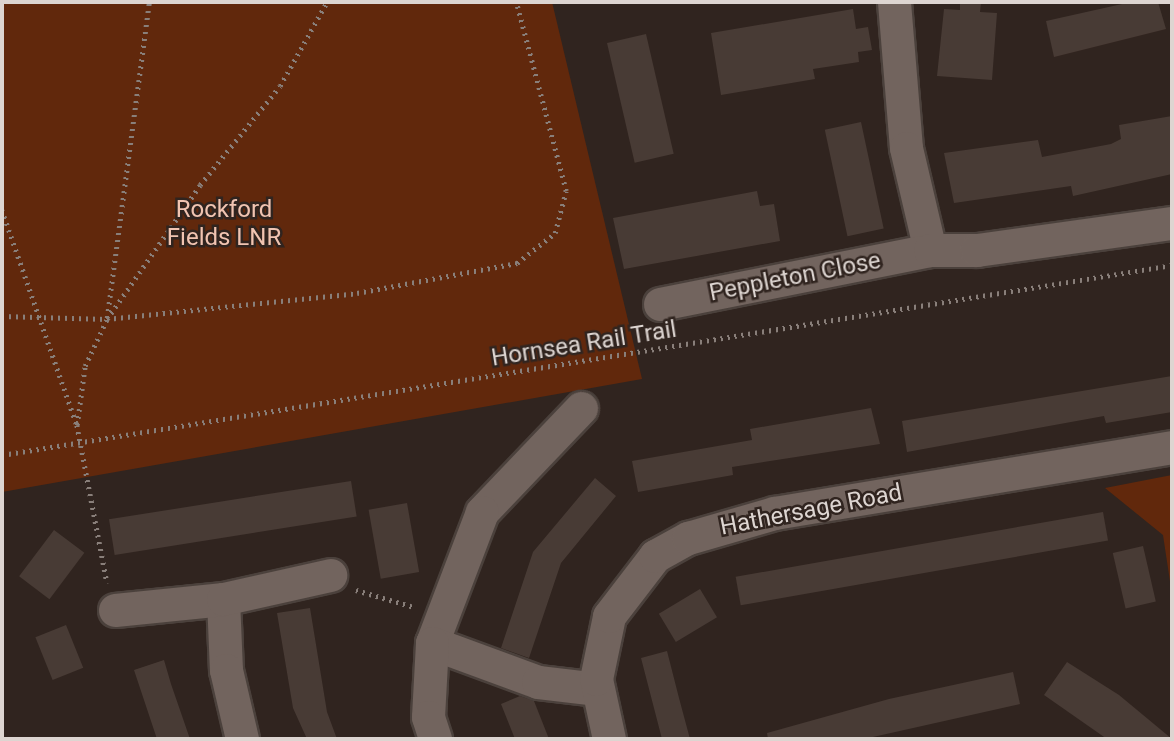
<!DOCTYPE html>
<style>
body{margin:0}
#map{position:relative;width:1174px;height:741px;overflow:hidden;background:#30241f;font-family:Roboto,sans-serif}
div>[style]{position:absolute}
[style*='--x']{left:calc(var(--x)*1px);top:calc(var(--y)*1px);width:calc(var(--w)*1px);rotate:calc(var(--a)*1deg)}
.green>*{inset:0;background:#61280c}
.building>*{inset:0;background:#483b35;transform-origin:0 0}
.path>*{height:4.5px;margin-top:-2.25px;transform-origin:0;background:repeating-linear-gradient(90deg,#897f7a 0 2px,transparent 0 7px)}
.roads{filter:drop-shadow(2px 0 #4b413c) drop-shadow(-2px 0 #4b413c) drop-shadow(0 2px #4b413c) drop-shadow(0 -2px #4b413c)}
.minor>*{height:33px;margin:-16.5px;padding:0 16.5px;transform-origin:16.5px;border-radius:16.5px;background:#72645e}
span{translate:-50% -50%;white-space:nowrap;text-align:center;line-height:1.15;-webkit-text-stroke:5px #30241f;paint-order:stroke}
.park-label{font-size:24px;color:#f1c4b1}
.street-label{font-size:24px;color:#ddd5d1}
.frame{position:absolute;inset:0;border:4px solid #ddd5d1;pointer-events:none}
</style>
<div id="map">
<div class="green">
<div style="clip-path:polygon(2px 2px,552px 2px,642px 379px,2px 492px)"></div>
<div style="clip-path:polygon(1172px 475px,1172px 587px,1171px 588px,1163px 535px,1105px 488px)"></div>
</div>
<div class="building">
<div style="clip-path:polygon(960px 2px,981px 2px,980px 12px,997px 13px,992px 80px,937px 76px,944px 9px,960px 10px)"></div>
<div style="clip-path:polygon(1131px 2px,1158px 2px,1166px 29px,1054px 57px,1046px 21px)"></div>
<div style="clip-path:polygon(853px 9px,856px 29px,868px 27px,872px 50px,858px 52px,859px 62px,813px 69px,815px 79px,721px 95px,711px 33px)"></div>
<div style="left:646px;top:34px;width:123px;height:40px;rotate:77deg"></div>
<div style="clip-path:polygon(1172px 116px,1172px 174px,1073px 196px,1071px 186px,954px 203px,944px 153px,1038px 140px,1042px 157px,1111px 144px,1121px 139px,1119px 125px)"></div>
<div style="left:861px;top:122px;width:109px;height:37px;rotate:78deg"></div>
<div style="clip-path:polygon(757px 191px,760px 206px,774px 204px,780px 241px,624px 269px,613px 218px)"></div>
<div style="clip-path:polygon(1172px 376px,1172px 412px,1106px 423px,1104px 416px,907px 452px,902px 421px)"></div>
<div style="clip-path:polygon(871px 408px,880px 444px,732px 467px,733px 475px,638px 492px,632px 461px,752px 440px,750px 429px)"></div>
<div style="clip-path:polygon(595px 478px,616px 496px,561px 563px,529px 658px,501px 648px,533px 552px)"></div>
<div style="left:351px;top:481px;width:36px;height:245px;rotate:81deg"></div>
<div style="left:407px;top:503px;width:70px;height:39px;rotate:80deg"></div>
<div style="left:1103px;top:512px;width:29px;height:373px;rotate:80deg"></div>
<div style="left:54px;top:530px;width:38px;height:58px;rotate:37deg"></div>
<div style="left:1143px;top:546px;width:57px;height:31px;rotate:77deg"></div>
<div style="left:700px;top:589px;width:33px;height:48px;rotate:59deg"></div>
<div style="clip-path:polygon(310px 608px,327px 712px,337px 739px,307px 739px,293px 708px,277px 613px)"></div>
<div style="left:66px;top:625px;width:46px;height:33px;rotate:68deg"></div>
<div style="clip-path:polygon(667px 651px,679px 698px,690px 739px,662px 739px,641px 658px)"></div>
<div style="clip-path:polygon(164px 660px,171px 684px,190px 739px,157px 739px,134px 670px)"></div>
<div style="clip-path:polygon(1067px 662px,1119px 695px,1172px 739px,1107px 739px,1044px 695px)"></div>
<div style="clip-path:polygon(1013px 672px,1020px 704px,864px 739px,768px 739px,767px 733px,889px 699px)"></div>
<div style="clip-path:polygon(520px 696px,534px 701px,549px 739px,515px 739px,501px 704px)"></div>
</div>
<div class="path">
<div style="--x:2;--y:210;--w:228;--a:70.8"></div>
<div style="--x:77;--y:425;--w:161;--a:79.2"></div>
<div style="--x:2;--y:316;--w:105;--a:1.6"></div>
<div style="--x:107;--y:319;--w:251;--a:-5.9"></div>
<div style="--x:357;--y:293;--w:163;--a:-10.6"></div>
<div style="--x:517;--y:263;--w:48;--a:-38.3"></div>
<div style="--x:555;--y:233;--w:43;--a:-75.3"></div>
<div style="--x:566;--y:191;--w:196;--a:-104.8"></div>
<div style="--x:107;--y:318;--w:319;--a:-82.4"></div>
<div style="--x:77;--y:425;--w:60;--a:-82.3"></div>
<div style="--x:85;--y:366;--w:52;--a:-64.9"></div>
<div style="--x:107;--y:319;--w:163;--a:-55.2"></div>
<div style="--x:200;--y:185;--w:127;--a:-51.1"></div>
<div style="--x:280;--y:86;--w:96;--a:-60.8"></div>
<div style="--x:2;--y:455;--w:1185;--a:-9.22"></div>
<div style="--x:356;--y:590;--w:60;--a:16.3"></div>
</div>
<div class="roads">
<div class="minor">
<div style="--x:894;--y:2;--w:146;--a:85.3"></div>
<div style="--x:906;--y:148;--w:105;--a:76.8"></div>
<div style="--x:660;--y:304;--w:275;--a:-11.3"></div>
<div style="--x:930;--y:250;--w:47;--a:0"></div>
<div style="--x:977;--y:250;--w:197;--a:-7.9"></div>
<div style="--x:581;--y:408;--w:144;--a:133.6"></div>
<div style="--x:482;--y:512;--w:140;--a:110.9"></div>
<div style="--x:432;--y:643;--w:113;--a:20.2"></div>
<div style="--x:538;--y:682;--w:60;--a:6.7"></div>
<div style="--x:223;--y:599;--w:71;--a:87.6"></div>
<div style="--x:226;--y:670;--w:71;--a:76.9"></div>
<div style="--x:115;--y:610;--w:109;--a:-5.8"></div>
<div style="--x:223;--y:599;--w:110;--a:-12.6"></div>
<div style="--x:432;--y:643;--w:74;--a:93.1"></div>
<div style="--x:428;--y:717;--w:23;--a:72"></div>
<div style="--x:609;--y:739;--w:61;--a:-102.2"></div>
<div style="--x:596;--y:679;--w:64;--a:-78.3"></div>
<div style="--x:609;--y:616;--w:76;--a:-52.5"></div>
<div style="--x:655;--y:556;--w:38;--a:-29"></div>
<div style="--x:688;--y:538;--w:90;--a:-16.2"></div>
<div style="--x:774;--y:513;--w:403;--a:-9.4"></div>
</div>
</div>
<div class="park-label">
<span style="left:224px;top:224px">Rockford<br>Fields LNR</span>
</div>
<div class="street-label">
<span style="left:795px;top:277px;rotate:-11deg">Peppleton Close</span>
<span style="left:584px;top:344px;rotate:-9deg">Hornsea Rail Trail</span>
<span style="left:811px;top:510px;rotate:-11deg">Hathersage Road</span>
</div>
<div class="frame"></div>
</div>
